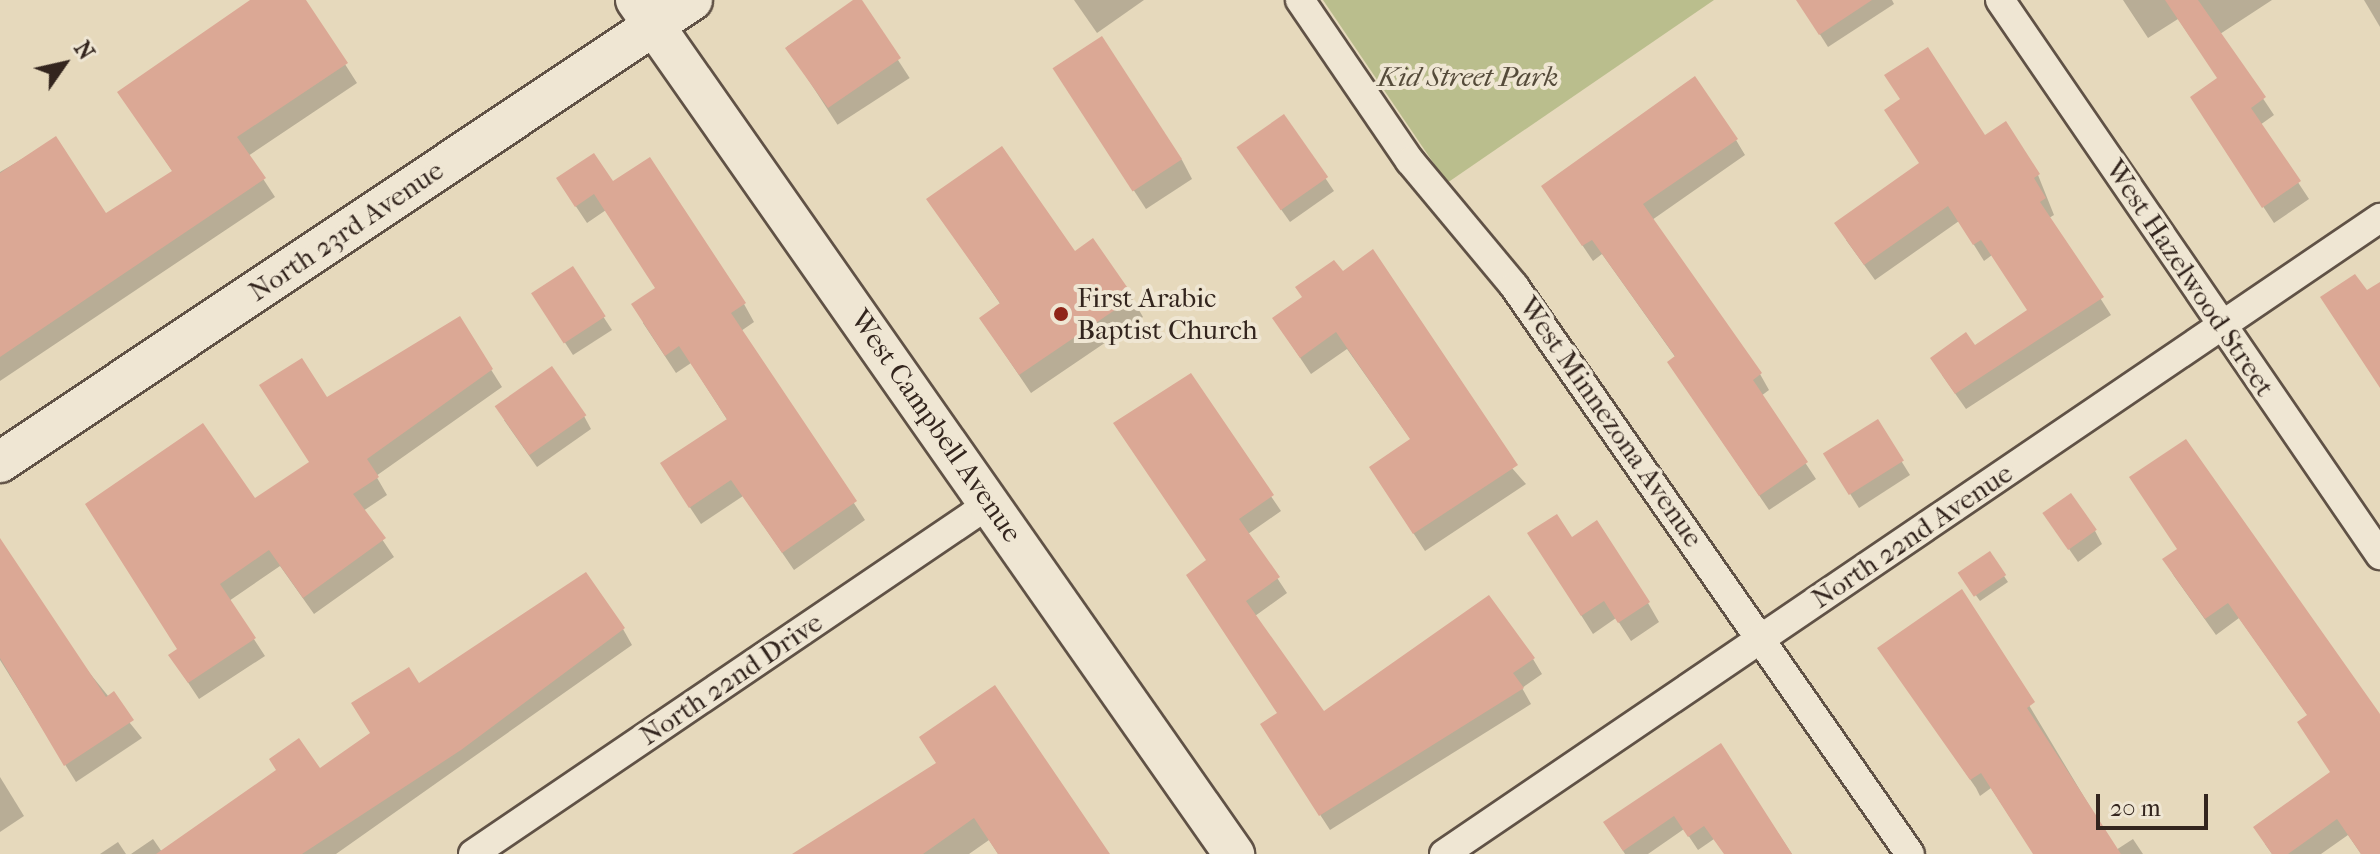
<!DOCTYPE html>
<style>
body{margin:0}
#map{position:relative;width:2380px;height:854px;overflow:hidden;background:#e6d9bc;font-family:"IM FELL French Canon",serif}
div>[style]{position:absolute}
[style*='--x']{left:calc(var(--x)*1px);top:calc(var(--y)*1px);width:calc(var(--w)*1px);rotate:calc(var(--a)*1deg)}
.green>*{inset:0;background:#babe8d}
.shadow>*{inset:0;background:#0003;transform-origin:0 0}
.building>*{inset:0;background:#dba895;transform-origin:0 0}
.roads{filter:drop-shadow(2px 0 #605246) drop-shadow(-2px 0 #605246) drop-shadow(0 2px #605246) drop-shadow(0 -2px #605246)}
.street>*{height:28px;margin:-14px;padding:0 14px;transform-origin:14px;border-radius:14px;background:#efe6d3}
.secondary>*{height:40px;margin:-20px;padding:0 20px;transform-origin:20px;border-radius:20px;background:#efe6d3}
.dots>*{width:22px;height:22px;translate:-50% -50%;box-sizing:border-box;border:4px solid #efe6d3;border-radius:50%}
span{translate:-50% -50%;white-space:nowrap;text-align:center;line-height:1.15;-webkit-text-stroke:8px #efe6d3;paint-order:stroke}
.park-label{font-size:28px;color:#554b3a;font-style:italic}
.street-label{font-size:28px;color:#33251e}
.poi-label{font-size:28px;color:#33251e}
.left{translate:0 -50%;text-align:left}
.north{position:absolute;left:24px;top:24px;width:80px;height:80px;-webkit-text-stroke:6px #efe6d3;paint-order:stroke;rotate:56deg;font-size:22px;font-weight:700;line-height:32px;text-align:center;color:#33251e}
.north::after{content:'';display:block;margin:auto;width:28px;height:36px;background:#33251e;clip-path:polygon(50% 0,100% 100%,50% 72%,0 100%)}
.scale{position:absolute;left:2096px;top:794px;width:112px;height:36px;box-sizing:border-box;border:4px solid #33251e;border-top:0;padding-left:10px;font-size:24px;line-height:28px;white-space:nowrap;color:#33251e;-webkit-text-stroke:6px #efe6d3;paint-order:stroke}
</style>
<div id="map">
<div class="green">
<div style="clip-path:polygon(1323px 0,1714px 0,1447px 183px)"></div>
</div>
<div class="shadow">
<div style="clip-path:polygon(254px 0,304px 0,357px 83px,248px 156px,275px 197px,0 381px,0 172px,56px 139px,106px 216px,173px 172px,120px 93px)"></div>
<div style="left:859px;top:0;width:93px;height:86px;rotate:57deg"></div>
<div style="clip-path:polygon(1074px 0,1144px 0,1097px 33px)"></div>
<div style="clip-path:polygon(1798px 0,1892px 0,1894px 4px,1828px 47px)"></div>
<div style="clip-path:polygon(2123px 0,2272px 0,2220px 34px,2274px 115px,2260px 125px,2309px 199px,2274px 223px,2202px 114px,2219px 79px,2178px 19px,2148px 38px)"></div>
<div style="clip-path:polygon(2364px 0,2380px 0,2380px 27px)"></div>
<div style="clip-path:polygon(1066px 87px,1182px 160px,1192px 179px,1146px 209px)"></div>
<div style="clip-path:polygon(1284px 117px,1334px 191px,1290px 222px,1246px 160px)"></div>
<div style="clip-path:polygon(1984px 138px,2038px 175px,2054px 215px,2049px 218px,2111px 315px,1966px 409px,1942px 375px,2029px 311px,1992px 255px,1984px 261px,1959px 221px,1875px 280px,1846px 240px)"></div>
<div style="clip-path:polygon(1736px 140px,1745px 155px,1652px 220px,1760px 374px,1769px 390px,1761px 396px,1816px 479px,1769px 510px,1679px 378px,1676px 358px,1602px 254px,1593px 261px,1553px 202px)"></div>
<div style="clip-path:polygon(612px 183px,744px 304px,754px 322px,741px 331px,865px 520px,794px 570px,743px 496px,701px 524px,673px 482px,728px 421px,691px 363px,676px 373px,643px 323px,657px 289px,606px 210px,587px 223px,569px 196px)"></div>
<div style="clip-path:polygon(929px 200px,1074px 254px,1132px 298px,1143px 317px,1031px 393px,981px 319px,1001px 305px)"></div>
<div style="clip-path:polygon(572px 269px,612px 330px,573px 355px,542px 307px)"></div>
<div style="clip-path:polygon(1342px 274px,1526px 484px,1425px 551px,1382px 485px,1412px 441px,1347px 349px,1311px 374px,1274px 319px)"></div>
<div style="clip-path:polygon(459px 319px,502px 387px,376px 476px,387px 495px,363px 511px,394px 557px,314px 614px,280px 566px,229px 601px,265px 656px,199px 699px,181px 672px,179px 650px,255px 501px,311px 463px,327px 400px)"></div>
<div style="clip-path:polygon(1190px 376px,1281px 511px,1248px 534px,1287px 593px,1255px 616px,1323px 714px,1533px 659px,1542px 674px,1522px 688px,1531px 704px,1330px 830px,1271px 739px,1279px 714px,1208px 562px)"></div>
<div style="clip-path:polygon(584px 416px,591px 429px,537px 467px,504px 420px)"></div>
<div style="clip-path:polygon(1877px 422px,1910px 475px,1859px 508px,1834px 468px)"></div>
<div style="clip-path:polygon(2053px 526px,2095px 531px,2102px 544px,2078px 562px)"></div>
<div style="clip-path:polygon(1571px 540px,1648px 603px,1659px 622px,1631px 641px,1616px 618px,1593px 634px,1541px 552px)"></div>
<div style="clip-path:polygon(2179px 550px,2380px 715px,2380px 854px,2361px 854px,2348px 835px,2321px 854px,2272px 854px,2265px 844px,2332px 773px,2309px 717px,2239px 618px,2216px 635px,2174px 576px,2165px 560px)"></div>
<div style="clip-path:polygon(0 562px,142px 738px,76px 782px,0 660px)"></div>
<div style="clip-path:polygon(2004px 576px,2008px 582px,1980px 601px,1965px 580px)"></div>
<div style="clip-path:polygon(1961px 592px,2116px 850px,2133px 839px,2143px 854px,2034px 854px,1991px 788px,1980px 796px,1976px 788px,1890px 663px)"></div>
<div style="clip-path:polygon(623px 629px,632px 645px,336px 854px,131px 854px,153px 839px,162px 852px,319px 771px,369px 736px,419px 685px)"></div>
<div style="clip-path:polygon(1720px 746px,1792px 854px,1725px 854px,1714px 839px,1698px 850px,1684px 829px,1648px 854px,1625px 854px,1605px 823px)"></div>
<div style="clip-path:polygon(937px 765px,1108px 854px,998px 854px,989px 840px,969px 854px,796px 854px)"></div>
<div style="clip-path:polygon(0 777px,24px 816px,0 832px)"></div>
<div style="clip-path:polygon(118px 842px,126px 854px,100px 854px)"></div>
</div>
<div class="building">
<div style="clip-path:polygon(250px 0,306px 0,348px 63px,237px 137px,266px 178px,0 357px,0 173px,56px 136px,106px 213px,172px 171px,117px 92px)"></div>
<div style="clip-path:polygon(853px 0,862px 0,901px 58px,828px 108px,785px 48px)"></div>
<div style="clip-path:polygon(1796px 0,1872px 0,1819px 35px)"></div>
<div style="clip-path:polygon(2165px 0,2198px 0,2266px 97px,2251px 108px,2301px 181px,2262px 208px,2190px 97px,2217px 78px)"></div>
<div style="left:1102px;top:36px;width:147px;height:59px;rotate:57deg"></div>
<div style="clip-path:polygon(1928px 47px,1985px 135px,2006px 121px,2040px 174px,2034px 178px,2046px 198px,2040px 202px,2104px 297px,1955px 394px,1930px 358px,1966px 332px,1975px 345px,2027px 310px,1981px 240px,1973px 245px,1948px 206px,1864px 265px,1834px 223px,1919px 163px,1884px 110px,1900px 99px,1884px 75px)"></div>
<div style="clip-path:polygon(1695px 76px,1738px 139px,1643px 204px,1762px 373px,1753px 380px,1808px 462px,1759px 496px,1667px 362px,1675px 356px,1592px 240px,1582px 246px,1541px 186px)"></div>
<div style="left:1284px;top:114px;width:77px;height:58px;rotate:55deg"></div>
<div style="clip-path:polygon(1002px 146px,1075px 251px,1093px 238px,1134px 297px,1019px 375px,979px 318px,1000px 303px,926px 199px)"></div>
<div style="clip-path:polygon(594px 153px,613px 181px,650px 157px,746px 303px,731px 313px,857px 501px,782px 553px,731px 480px,689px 508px,660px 463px,727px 419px,679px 346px,665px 356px,631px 304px,655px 288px,594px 194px,575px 207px,556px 178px)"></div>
<div style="clip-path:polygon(1373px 249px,1518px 465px,1413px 534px,1369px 467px,1410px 439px,1336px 332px,1300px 358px,1272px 318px,1302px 297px,1295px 287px,1334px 260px,1343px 271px)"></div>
<div style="left:573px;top:266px;width:60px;height:50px;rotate:57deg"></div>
<div style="clip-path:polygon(2355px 274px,2367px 290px,2380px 282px,2380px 388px,2320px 297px)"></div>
<div style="clip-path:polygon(460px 316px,493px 369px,367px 459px,379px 477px,353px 494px,386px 538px,303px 598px,269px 550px,220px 584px,256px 638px,188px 683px,168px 655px,177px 649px,85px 504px,203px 423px,255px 498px,309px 462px,259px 385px,302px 358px,327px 397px)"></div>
<div style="left:552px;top:366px;width:60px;height:70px;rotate:55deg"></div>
<div style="clip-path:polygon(1191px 373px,1274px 495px,1239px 519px,1280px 577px,1246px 601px,1324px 711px,1489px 595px,1535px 658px,1513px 673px,1524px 688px,1319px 816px,1260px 724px,1277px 713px,1186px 575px,1206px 560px,1113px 423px)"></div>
<div style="left:1878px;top:419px;width:49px;height:65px;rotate:58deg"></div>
<div style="clip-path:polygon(2186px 439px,2380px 714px,2380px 854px,2361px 854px,2337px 819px,2288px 854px,2272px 854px,2253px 827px,2330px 772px,2297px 722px,2307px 715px,2228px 603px,2205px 619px,2162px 559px,2177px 549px,2129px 477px)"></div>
<div style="left:2071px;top:493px;width:45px;height:35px;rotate:55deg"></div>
<div style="clip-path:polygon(1557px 514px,1572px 537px,1597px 520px,1650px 602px,1618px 623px,1604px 601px,1581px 616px,1527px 533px)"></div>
<div style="clip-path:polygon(0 538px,106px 697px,114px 691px,134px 720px,64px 766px,0 658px)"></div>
<div style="left:1990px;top:551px;width:29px;height:39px;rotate:56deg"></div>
<div style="clip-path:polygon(586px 572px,625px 628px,461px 750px,302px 854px,156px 854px,276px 770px,269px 759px,299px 738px,320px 768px,370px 733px,351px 703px,409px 667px,419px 683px)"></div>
<div style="clip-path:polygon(1962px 589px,2035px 702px,2027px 708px,2121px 854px,2033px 854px,1981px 773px,1970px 780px,1877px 648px)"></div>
<div style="clip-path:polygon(995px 685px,1110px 854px,998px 854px,974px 818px,923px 854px,792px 854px,936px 763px,919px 737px)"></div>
<div style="clip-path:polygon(1721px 743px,1792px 854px,1724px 854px,1704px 826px,1688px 837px,1674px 816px,1623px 851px,1603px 822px)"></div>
</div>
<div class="roads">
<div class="street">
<div style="--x:1300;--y:0;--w:195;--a:55.7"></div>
<div style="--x:1410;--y:161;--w:163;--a:50.2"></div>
<div style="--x:1514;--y:286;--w:692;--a:55.12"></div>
<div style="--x:2000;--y:0;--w:673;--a:55.6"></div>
<div style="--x:473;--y:854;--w:624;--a:-34.15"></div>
<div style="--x:1444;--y:854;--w:1132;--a:-34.2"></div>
</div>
<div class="secondary">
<div style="--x:636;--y:0;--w:1043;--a:55"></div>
<div style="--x:0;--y:462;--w:832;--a:-33.73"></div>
</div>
</div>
<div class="dots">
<div style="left:1061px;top:314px;background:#8f2418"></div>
</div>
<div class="park-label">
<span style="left:1468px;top:77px">Kid Street Park</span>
</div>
<div class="street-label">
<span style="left:346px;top:231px;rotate:-34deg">North 23rd Avenue</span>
<span style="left:2190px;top:278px;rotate:56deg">West Hazelwood Street</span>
<span style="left:1611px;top:422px;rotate:55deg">West Minnezona Avenue</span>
<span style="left:936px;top:426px;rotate:55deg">West Campbell Avenue</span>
<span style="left:1912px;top:536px;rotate:-34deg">North 22nd Avenue</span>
<span style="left:731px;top:679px;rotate:-34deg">North 22nd Drive</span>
</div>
<div class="poi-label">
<span class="left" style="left:1077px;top:314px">First Arabic<br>Baptist Church</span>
</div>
<div class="north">N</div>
<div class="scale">20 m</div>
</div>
